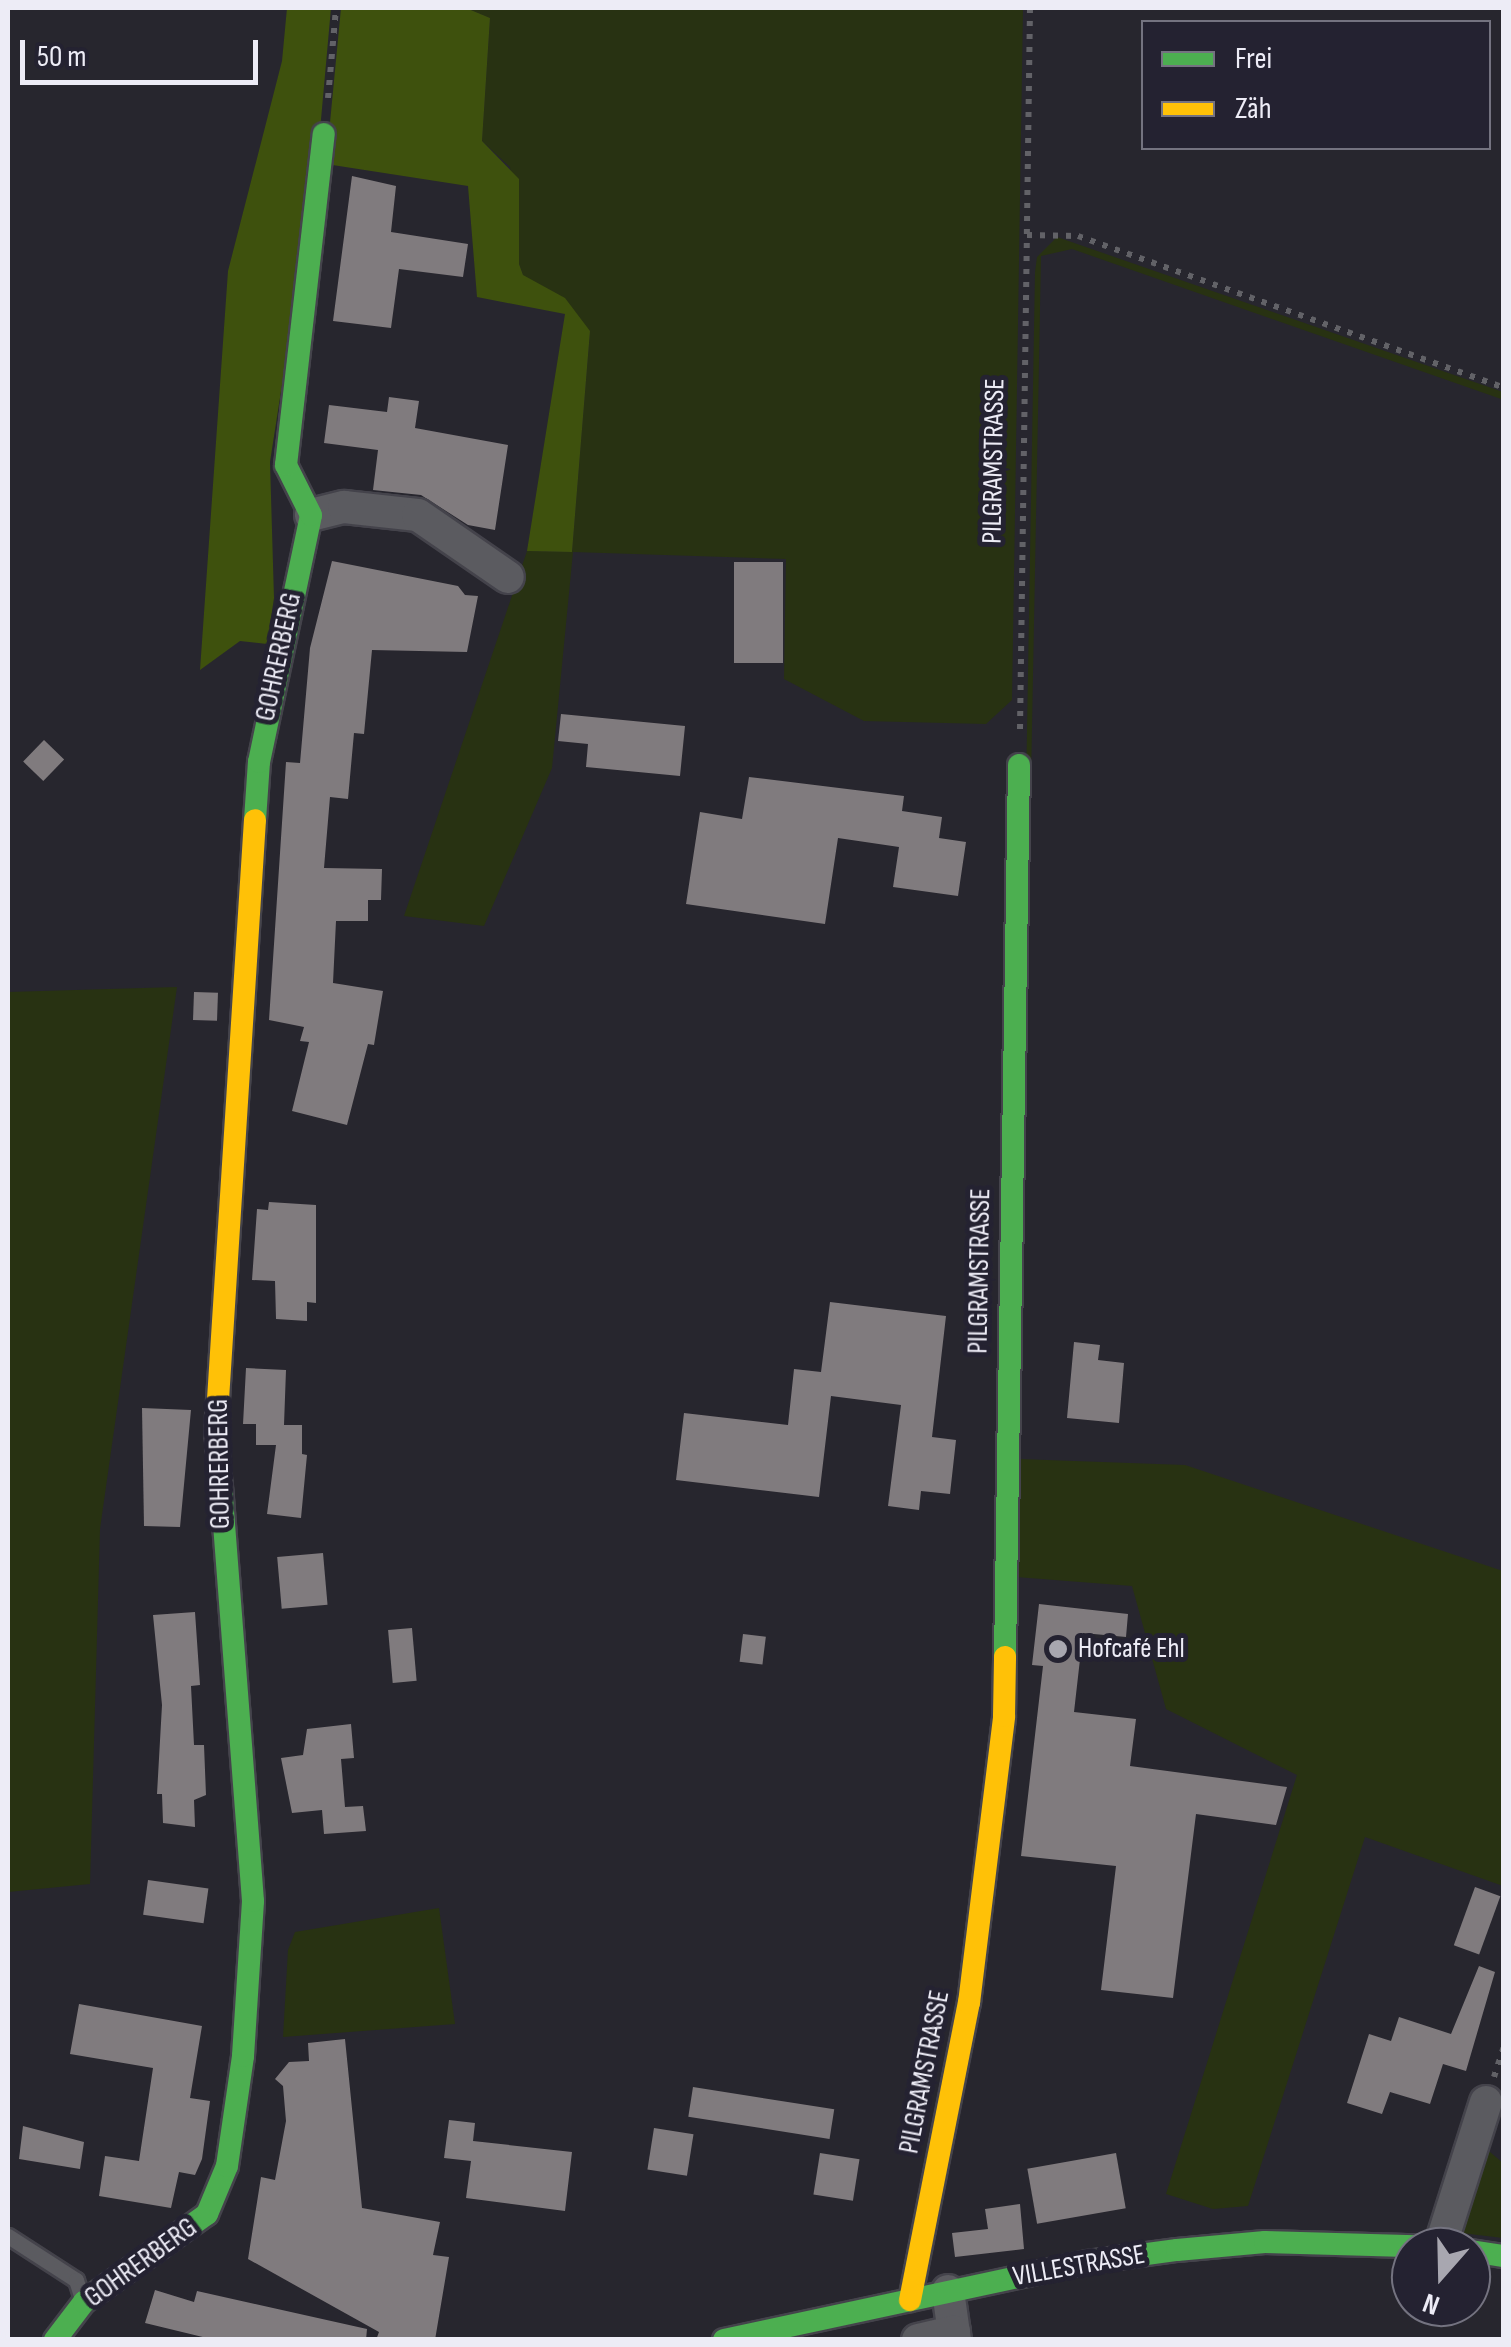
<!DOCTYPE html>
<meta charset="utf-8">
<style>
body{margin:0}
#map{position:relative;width:1511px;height:2347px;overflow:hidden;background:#27262e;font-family:"Sofia Sans Condensed",sans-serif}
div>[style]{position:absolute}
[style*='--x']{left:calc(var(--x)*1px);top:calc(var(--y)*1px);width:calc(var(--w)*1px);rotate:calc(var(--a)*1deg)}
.green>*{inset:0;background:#283212}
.forest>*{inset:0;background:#3e510d}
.building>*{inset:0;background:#807b7e;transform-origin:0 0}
.path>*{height:6px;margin-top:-3px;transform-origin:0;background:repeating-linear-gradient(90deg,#626267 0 5px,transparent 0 13px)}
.roads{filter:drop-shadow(2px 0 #44434b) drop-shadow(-2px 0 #44434b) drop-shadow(0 2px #44434b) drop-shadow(0 -2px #44434b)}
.lane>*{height:15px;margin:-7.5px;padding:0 7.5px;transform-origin:7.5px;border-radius:7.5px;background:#5b5b60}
.street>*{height:32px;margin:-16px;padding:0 16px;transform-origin:16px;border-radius:16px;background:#5b5b60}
.fast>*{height:22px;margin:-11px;padding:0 11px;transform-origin:11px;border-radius:11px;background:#4caf50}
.slow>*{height:22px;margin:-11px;padding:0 11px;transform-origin:11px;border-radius:11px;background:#ffc107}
.dots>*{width:28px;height:28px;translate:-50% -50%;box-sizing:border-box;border:5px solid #242231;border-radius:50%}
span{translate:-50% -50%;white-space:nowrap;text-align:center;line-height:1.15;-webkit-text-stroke:10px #242231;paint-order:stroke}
.street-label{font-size:28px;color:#edecf6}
.poi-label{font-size:28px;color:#edecf6}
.left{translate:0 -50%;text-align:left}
.frame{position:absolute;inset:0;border:10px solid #edecf6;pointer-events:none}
.legend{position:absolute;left:1141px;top:20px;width:350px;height:130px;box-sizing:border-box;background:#242231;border:2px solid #747380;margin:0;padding:12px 18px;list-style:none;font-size:30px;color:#edecf6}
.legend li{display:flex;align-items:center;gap:20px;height:50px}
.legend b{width:50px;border:2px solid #747380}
.north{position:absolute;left:1391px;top:2227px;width:100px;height:100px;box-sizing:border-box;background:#242231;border:2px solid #747380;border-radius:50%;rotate:200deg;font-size:28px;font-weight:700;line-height:40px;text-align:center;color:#edecf6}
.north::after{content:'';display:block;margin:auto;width:35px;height:45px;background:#a8a7b0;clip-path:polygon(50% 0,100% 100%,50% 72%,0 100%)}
.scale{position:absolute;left:20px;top:40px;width:238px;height:45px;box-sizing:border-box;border:5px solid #edecf6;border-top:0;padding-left:12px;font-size:30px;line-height:35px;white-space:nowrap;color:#edecf6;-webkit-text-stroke:8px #242231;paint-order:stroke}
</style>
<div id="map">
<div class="green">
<div style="clip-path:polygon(466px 8px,1023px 8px,1012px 700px,986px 724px,864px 721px,784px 679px,786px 559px,573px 552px,552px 768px,484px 926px,404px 916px,527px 551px,572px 552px,590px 331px,523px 275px,519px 264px,510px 167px,482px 141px,490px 18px)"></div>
<div style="clip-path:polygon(1057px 237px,1503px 392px,1504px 400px,1072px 249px,1041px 256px,1022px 1250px,1018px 1248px,1035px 272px,1037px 257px)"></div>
<div style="clip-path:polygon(177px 987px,100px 1529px,90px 1884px,8px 1892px,8px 992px)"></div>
<div style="clip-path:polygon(1019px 1459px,1185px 1465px,1503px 1571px,1503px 1886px,1365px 1837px,1248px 2206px,1213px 2209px,1166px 2194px,1297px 1775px,1166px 1709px,1132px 1586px,1015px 1577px)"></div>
<div style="clip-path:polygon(439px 1908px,455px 2024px,283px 2037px,288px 1950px,295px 1932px)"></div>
<div style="clip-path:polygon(1484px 2147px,1503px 2163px,1503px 2238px,1453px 2232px)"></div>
</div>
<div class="forest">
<div style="clip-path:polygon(287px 8px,331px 8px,318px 153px,270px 462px,274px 598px,267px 644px,240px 641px,200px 670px,228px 271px,282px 61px)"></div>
<div style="clip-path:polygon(341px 8px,466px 8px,490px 18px,482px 141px,519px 179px,519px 264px,523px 275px,565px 298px,590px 331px,572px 552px,527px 551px,565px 314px,477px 297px,468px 186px,326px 164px)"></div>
</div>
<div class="building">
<div style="clip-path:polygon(352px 176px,396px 186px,391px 232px,468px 244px,463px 277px,399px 269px,391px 328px,333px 321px)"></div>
<div style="clip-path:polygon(389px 397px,419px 401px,415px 428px,508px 445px,495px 530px,468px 525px,421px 495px,373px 490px,378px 450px,324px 443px,329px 405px,387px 412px)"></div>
<div style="clip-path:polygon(332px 561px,458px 586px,465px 595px,478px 596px,467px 652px,372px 650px,364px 734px,354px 733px,348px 799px,330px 797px,324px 868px,382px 869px,381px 900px,368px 900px,368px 921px,336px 921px,333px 983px,383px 991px,374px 1045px,368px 1044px,347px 1125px,292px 1111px,309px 1042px,300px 1041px,304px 1027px,269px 1020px,286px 762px,300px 763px,310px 648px)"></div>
<div style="left:734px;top:562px;width:49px;height:101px"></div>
<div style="clip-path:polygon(561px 714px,685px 726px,680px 776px,586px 767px,588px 744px,558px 741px)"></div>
<div style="left:44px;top:740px;width:28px;height:30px;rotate:44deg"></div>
<div style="clip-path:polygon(749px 777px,904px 796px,902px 811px,942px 817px,939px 838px,966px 842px,958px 896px,893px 887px,899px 847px,838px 838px,825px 924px,686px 904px,700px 812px,742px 819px)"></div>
<div style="left:194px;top:992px;width:24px;height:28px;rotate:2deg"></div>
<div style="clip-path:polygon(269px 1202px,316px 1205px,316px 1303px,307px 1302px,307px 1321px,276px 1319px,275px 1281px,252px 1280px,257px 1209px,268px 1210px)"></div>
<div style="clip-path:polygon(830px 1302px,946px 1316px,932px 1437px,956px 1440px,950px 1494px,921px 1491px,919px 1510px,888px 1506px,901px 1405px,831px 1396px,819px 1497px,676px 1480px,684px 1413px,788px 1425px,794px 1369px,821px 1372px)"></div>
<div style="clip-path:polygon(1074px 1342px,1100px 1345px,1098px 1360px,1124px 1363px,1119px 1423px,1067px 1418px)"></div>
<div style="clip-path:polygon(246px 1368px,286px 1370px,284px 1425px,302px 1425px,302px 1454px,307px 1455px,301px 1518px,267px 1514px,276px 1445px,256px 1445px,256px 1424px,243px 1424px)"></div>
<div style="clip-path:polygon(142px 1408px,191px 1410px,180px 1527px,144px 1526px)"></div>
<div style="left:323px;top:1553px;width:52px;height:46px;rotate:85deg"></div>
<div style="clip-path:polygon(1039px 1604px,1128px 1614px,1126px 1637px,1083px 1633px,1074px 1712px,1136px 1719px,1130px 1766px,1287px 1787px,1276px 1825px,1196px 1814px,1173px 1998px,1101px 1990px,1116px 1866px,1021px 1856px,1043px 1666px,1032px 1665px)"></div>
<div style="clip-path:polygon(195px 1612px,200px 1685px,191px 1686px,194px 1745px,204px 1745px,206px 1795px,194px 1800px,195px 1827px,163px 1823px,162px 1794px,157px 1794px,162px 1705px,153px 1615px)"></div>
<div style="left:412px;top:1628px;width:53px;height:24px;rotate:85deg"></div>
<div style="left:743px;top:1634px;width:23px;height:28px;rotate:7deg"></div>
<div style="clip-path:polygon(351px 1724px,354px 1758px,341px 1759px,345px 1807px,363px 1806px,366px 1831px,324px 1834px,322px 1810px,292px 1813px,281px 1758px,303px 1755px,307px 1729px)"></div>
<div style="left:148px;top:1880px;width:61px;height:35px;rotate:8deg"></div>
<div style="left:1475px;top:1887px;width:27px;height:62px;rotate:20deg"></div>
<div style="clip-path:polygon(1479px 1966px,1495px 1972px,1466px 2071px,1443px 2064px,1430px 2104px,1390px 2092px,1382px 2114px,1347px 2103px,1369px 2034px,1391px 2041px,1399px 2017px,1451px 2034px)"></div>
<div style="clip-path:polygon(79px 2004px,202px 2026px,190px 2098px,210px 2101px,202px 2159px,195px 2175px,179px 2172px,171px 2208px,99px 2196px,105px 2156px,139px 2161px,153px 2068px,70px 2054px)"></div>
<div style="clip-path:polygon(345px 2039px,362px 2208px,440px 2222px,433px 2255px,449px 2257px,435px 2340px,376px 2340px,379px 2332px,248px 2259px,261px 2177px,275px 2180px,286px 2121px,283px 2086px,275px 2079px,289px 2062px,309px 2061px,308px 2043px)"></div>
<div style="left:693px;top:2087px;width:143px;height:30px;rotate:9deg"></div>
<div style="clip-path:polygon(449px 2120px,475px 2123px,473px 2141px,572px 2152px,565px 2211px,466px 2198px,471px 2161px,444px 2158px)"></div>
<div style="clip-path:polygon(23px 2126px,84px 2142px,80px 2169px,19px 2159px)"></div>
<div style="left:654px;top:2128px;width:40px;height:42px;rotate:9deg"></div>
<div style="left:820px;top:2153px;width:40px;height:42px;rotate:9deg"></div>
<div style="left:1116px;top:2153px;width:56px;height:90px;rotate:80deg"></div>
<div style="clip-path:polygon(1020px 2204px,1024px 2249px,955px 2257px,952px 2233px,988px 2229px,985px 2209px)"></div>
<div style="clip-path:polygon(155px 2290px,194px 2302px,197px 2291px,367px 2329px,366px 2340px,215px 2340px,145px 2323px)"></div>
</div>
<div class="path">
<div style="--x:1030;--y:8;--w:227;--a:90.8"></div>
<div style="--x:1027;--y:235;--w:51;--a:1.1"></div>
<div style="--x:1078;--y:236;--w:452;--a:19.6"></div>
<div style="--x:328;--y:98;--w:90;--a:-84.9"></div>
<div style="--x:1020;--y:729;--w:494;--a:-89.2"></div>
<div style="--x:1494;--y:2077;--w:33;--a:-72"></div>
</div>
<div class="roads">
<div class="lane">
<div style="--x:8;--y:2236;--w:81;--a:32.9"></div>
<div style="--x:76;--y:2280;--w:19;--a:72"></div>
</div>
<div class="street">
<div style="--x:311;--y:515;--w:34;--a:-14"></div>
<div style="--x:344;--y:507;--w:74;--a:6.2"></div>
<div style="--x:418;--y:515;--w:109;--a:34.6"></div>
<div style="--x:1440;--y:2247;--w:152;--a:-72.4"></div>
<div style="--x:948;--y:2291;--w:49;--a:81.9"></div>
<div style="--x:918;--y:2340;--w:37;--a:-13"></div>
</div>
<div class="fast">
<div style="--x:255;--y:820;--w:58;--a:-86.1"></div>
<div style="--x:259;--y:762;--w:252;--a:-78.1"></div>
<div style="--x:311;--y:515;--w:56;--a:-116.6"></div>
<div style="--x:286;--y:465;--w:333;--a:-83.5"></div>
<div style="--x:1005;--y:1657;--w:892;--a:-89.1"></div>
<div style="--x:1471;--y:2251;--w:33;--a:9"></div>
<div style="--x:55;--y:2340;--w:48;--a:-52.7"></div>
<div style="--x:84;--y:2302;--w:151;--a:-35.6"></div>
<div style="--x:207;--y:2214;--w:52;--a:-67.4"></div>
<div style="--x:227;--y:2166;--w:111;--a:-81.7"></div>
<div style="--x:243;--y:2056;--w:155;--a:-86.3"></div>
<div style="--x:253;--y:1901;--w:413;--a:-94.4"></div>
<div style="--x:724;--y:2340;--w:372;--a:-12.1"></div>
<div style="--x:1088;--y:2262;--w:90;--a:-7.7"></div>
<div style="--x:1177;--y:2250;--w:88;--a:-5.2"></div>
<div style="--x:1265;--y:2242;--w:177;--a:1.6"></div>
</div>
<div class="slow">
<div style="--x:221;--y:1489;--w:58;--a:-94.9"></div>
<div style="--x:216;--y:1431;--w:612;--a:-86.35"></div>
<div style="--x:910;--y:2300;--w:303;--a:-78.8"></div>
<div style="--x:969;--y:2003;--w:289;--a:-83"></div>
<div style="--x:1004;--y:1716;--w:59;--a:-89"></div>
</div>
</div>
<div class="dots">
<div style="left:1058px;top:1649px;background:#a8a7b0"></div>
</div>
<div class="street-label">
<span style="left:994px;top:461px;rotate:-89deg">PILGRAMSTRASSE</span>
<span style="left:279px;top:657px;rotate:-78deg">GOHRERBERG</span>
<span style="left:980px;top:1271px;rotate:-89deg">PILGRAMSTRASSE</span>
<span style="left:220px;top:1464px;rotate:-91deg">GOHRERBERG</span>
<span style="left:925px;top:2072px;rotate:-79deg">PILGRAMSTRASSE</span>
<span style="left:141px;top:2263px;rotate:-36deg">GOHRERBERG</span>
<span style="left:1079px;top:2266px;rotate:-10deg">VILLESTRASSE</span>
</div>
<div class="poi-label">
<span class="left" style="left:1078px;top:1649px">Hofcafé Ehl</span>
</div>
<div class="frame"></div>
<ul class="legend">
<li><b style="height:12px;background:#4caf50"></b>Frei</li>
<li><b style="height:12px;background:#ffc107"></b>Zäh</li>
</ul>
<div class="north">N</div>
<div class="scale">50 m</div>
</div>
